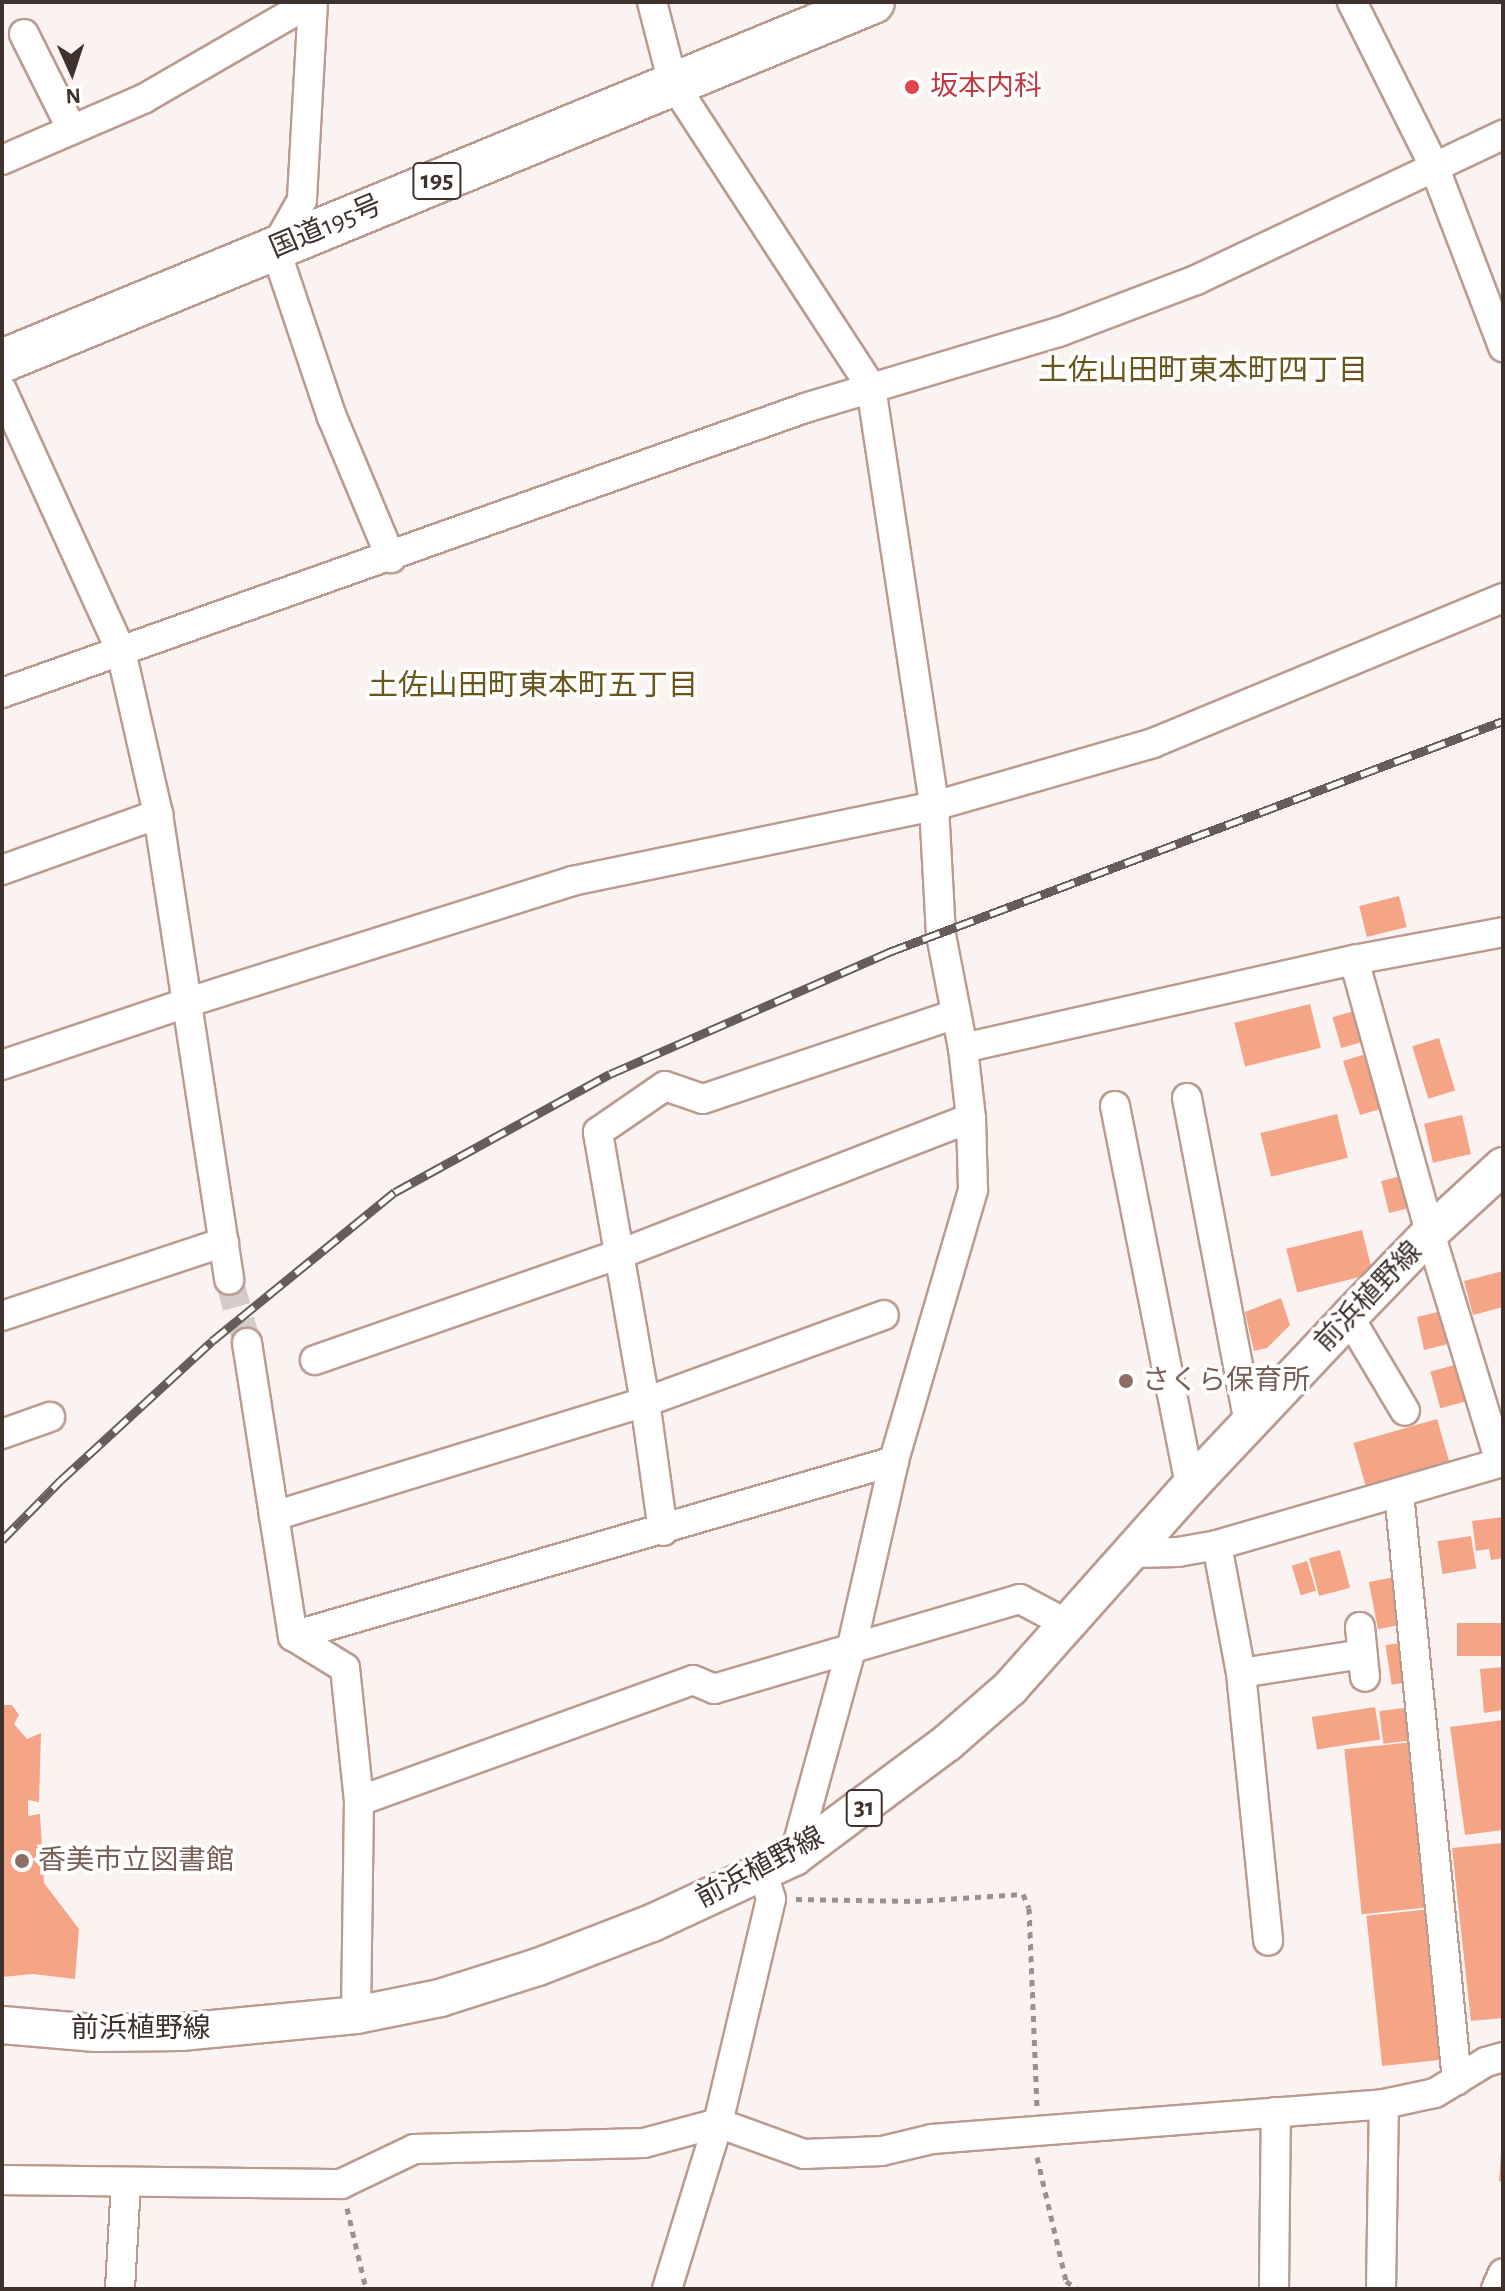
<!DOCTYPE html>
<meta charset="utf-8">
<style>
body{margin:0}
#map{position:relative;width:1505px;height:2291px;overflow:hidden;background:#faf3f1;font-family:"Alegreya Sans","Noto Sans JP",sans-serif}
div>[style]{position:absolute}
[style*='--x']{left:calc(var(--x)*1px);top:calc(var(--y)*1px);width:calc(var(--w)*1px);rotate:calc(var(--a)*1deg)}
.building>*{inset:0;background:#f5a486;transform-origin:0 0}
.minor-tunnel>*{height:28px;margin-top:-14px;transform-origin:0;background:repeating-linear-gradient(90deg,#d5ccca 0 28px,transparent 0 42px)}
.path>*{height:5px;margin-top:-2.5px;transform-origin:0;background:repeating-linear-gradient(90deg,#9a908d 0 6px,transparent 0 12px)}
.roads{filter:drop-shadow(2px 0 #ba9b8f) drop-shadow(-2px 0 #ba9b8f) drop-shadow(0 2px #ba9b8f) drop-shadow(0 -2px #ba9b8f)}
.minor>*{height:28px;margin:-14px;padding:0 14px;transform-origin:14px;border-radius:14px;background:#fff}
.major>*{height:36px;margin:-18px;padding:0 18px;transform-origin:18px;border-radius:18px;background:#fff}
.highway>*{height:42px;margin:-21px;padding:0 21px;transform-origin:21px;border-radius:21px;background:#fff}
.rail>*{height:9px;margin-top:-4.5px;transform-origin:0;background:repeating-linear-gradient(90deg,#fff 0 18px,#685c58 0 36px);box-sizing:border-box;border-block:2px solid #685c58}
.dots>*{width:22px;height:22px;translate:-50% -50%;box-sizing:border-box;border:4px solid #fff;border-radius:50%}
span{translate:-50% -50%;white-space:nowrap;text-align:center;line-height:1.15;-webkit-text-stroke:7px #fff;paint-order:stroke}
.shield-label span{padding:2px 6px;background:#fff;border:2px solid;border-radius:6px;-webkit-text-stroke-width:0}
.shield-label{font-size:26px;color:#3f322d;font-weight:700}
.health-label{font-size:28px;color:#be3a42}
.left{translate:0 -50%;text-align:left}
.street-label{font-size:28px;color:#3f322d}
.education-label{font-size:28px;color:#785e54}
.neighbourhood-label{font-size:30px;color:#69561b}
.frame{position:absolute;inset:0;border:4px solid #3f322d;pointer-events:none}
.north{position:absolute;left:32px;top:32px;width:80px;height:80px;-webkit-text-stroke:6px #fff;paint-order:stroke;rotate:177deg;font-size:22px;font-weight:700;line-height:32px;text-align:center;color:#3f322d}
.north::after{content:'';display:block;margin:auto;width:28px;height:36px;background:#3f322d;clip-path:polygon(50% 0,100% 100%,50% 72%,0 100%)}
</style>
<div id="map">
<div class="building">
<div style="left:1399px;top:896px;width:32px;height:41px;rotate:76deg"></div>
<div style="left:1310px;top:1004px;width:45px;height:78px;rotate:76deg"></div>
<div style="left:1368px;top:1007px;width:32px;height:37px;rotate:74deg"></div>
<div style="left:1439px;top:1038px;width:55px;height:28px;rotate:73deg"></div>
<div style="clip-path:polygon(1382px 1049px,1387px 1107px,1360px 1115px,1343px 1061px)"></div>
<div style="left:1337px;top:1114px;width:45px;height:79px;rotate:76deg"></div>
<div style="left:1462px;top:1115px;width:40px;height:39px;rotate:77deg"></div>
<div style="left:1417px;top:1172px;width:33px;height:37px;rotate:76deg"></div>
<div style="left:1362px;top:1230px;width:45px;height:78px;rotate:76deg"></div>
<div style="clip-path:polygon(1503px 1271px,1503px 1307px,1473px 1315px,1464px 1281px)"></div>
<div style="clip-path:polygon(1281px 1298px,1290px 1325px,1267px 1348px,1254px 1351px,1245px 1312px)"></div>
<div style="clip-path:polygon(1454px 1308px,1463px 1346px,1449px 1349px,1448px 1344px,1424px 1350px,1417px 1317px)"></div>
<div style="left:1470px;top:1361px;width:38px;height:41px;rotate:75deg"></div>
<div style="left:1437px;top:1419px;width:47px;height:87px;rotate:74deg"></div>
<div style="clip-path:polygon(1503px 1517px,1503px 1558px,1491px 1560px,1489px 1549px,1476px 1551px,1472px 1521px)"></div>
<div style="left:1471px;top:1536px;width:33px;height:34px;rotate:81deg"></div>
<div style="left:1340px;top:1550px;width:39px;height:32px;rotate:75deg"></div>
<div style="left:1307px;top:1561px;width:31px;height:16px;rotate:73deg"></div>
<div style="left:1410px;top:1574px;width:48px;height:42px;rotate:79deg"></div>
<div style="left:1503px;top:1623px;width:33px;height:46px;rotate:90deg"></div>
<div style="left:1419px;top:1640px;width:40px;height:34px;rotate:81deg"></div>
<div style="clip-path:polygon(1503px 1667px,1503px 1710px,1484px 1713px,1480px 1669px)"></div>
<div style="clip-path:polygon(2px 1705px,12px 1705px,19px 1715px,14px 1724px,27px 1739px,41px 1733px,39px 1802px,28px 1800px,28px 1816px,40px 1814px,44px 1883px,79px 1929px,75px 1979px,33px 1974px,2px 1977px)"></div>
<div style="left:1429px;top:1705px;width:33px;height:50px;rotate:83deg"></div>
<div style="left:1375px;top:1707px;width:33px;height:64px;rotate:81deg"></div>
<div style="clip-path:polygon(1503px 1720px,1503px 1830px,1465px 1835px,1450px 1727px)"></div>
<div style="left:1413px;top:1742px;width:166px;height:69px;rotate:84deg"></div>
<div style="clip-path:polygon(1503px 1843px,1503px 2018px,1471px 2021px,1452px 1848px)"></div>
<div style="left:1431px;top:1909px;width:151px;height:65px;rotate:84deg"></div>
<div style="clip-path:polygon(1501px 2153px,1503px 2181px,1499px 2181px)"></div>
</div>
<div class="minor-tunnel">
<div style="--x:229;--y:1280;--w:66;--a:74.1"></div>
</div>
<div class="path">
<div style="--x:796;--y:1899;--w:119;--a:1"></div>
<div style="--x:915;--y:1901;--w:108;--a:-3.7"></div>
<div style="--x:1023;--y:1894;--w:15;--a:67"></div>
<div style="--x:1029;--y:1908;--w:200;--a:87.7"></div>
<div style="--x:1037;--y:2157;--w:127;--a:76.8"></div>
<div style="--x:1066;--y:2281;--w:14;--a:34"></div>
<div style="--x:347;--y:2208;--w:83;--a:76.8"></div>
</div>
<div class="roads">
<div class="minor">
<div style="--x:313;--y:2;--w:198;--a:93.2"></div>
<div style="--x:302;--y:200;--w:55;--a:119.4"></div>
<div style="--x:275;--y:248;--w:178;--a:71.4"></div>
<div style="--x:332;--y:417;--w:153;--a:67.3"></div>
<div style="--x:652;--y:2;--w:84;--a:75.5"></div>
<div style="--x:673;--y:83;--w:363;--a:56.9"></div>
<div style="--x:871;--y:387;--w:424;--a:81.4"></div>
<div style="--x:934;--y:806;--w:129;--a:86.9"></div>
<div style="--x:941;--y:935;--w:115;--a:79"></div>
<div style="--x:963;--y:1048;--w:70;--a:83.5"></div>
<div style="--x:971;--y:1118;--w:72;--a:88.4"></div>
<div style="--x:973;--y:1190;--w:282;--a:106.3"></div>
<div style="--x:894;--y:1461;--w:190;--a:102.8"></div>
<div style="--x:852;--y:1646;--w:219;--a:105.4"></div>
<div style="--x:1352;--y:2;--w:183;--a:63.4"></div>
<div style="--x:1434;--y:166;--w:194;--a:69.1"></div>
<div style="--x:24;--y:34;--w:107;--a:63.4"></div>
<div style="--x:2;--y:160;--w:156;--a:-23.4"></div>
<div style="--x:145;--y:98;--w:192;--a:-30"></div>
<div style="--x:2;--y:390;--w:287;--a:65.5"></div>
<div style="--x:121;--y:651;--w:167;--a:77.2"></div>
<div style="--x:158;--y:814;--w:471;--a:81.3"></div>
<div style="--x:2;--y:693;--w:852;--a:-19.54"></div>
<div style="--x:805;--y:408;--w:265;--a:-16.7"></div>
<div style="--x:1059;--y:332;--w:147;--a:-20.8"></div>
<div style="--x:1196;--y:280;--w:340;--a:-25.3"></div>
<div style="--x:2;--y:870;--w:166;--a:-19.7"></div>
<div style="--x:1354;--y:960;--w:283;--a:74.4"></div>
<div style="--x:1430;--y:1233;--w:239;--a:73"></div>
<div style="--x:963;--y:1048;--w:401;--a:-12.7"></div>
<div style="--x:1354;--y:960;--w:152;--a:-10.6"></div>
<div style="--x:2;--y:1065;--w:197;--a:-18.6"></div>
<div style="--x:189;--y:1002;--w:402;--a:-17.5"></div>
<div style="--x:572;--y:881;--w:370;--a:-11.7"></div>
<div style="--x:934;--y:806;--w:228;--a:-16"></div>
<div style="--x:1153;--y:743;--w:379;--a:-22.5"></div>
<div style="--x:1187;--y:1098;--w:331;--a:79.2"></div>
<div style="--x:1115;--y:1106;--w:387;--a:78.8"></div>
<div style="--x:2;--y:1316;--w:234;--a:-18.4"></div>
<div style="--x:1349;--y:1317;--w:109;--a:59.2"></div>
<div style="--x:247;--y:1343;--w:297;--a:81.1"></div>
<div style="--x:293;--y:1636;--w:61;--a:31.6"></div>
<div style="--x:345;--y:1668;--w:134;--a:84"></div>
<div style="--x:359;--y:1801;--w:214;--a:90.8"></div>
<div style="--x:315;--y:1360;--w:323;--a:-19.2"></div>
<div style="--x:620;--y:1254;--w:376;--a:-21.2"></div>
<div style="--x:2;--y:1434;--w:51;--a:-19.5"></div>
<div style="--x:1399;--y:1493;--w:590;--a:84.36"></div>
<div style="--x:274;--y:1516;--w:388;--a:-17.1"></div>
<div style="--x:645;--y:1402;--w:254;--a:-20"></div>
<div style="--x:663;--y:1531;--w:130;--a:-97.9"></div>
<div style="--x:645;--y:1402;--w:274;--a:-99.9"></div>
<div style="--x:598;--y:1132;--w:81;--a:-34.5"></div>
<div style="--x:665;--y:1086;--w:40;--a:18.9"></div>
<div style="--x:703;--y:1099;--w:266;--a:-18.6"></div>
<div style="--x:1217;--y:1545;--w:130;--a:79.4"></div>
<div style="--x:1241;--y:1673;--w:269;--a:84.2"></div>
<div style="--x:1131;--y:1553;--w:47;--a:-1.2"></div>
<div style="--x:1178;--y:1552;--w:40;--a:-10"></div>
<div style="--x:1217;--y:1545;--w:298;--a:-16.2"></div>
<div style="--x:1360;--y:1627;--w:50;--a:84.3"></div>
<div style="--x:293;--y:1636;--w:626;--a:-16.23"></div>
<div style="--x:1241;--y:1673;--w:123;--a:-8.9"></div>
<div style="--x:359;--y:1801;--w:355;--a:-19.9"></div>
<div style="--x:693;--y:1680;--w:23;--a:23"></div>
<div style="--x:714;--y:1689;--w:319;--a:-16.4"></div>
<div style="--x:1020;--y:1599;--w:53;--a:28"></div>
<div style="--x:2;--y:2180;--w:339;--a:0.7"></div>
<div style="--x:341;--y:2184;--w:81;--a:-25.6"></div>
<div style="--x:414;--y:2149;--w:230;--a:-1.5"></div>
<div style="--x:644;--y:2143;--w:77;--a:-15.1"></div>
<div style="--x:718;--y:2123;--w:91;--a:19.8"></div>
<div style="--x:804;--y:2154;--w:78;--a:-2.2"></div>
<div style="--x:882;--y:2151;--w:51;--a:-13.5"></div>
<div style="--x:932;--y:2139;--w:453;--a:-4.4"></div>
<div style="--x:1384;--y:2104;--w:52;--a:-12.2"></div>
<div style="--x:1435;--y:2093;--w:60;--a:-31.3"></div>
<div style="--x:1486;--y:2062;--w:18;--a:-16"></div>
<div style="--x:120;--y:2289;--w:107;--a:-86.8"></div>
<div style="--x:667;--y:2289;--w:174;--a:-72.9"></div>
<div style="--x:718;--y:2123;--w:230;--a:-76.7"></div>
<div style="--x:771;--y:1899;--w:28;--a:-107"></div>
<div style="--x:1274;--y:2289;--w:177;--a:-89.4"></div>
<div style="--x:1381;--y:2289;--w:185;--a:-89.1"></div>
<div style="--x:1496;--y:2289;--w:17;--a:-66"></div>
</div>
<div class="major">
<div style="--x:2;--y:2025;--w:94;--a:4.9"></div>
<div style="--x:96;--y:2033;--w:85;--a:-0.7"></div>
<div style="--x:181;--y:2032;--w:176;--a:-5.5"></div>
<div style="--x:356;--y:2015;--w:86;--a:-11.4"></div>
<div style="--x:440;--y:1998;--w:103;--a:-17.6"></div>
<div style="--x:538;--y:1967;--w:122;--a:-21.1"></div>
<div style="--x:652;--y:1923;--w:157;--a:-24.9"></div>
<div style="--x:794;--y:1857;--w:191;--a:-36.7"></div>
<div style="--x:947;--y:1743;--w:84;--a:-41.1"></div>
<div style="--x:1010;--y:1688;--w:271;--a:-48.3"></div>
<div style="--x:1190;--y:1486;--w:232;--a:-46.7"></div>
<div style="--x:1349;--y:1317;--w:117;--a:-46"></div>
<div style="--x:1430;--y:1233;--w:99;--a:-42.5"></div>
</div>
<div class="highway">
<div style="--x:2;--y:361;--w:942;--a:-22.4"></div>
</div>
</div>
<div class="rail">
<div style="--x:2;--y:1540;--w:84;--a:-45.5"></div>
<div style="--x:61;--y:1480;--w:205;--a:-42.6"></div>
<div style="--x:212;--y:1341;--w:236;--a:-39.2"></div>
<div style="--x:395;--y:1192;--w:245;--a:-28.8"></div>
<div style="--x:610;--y:1074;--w:305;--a:-23.6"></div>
<div style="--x:889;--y:952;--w:656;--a:-20.62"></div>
</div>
<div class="dots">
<div style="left:912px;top:87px;background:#e0444e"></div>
<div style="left:1126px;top:1381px;background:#8d6e63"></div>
<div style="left:22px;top:1861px;background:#8d6e63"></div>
</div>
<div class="shield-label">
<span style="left:437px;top:181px">195</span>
<span style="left:864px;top:1808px">31</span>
</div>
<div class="health-label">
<span class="left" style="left:930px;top:87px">坂本内科</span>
</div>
<div class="street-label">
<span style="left:326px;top:227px;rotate:-23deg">国道195号</span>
<span style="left:1369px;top:1297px;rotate:-46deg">前浜植野線</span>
<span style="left:760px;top:1868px;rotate:-28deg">前浜植野線</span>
<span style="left:141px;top:2029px">前浜植野線</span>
</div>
<div class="education-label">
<span class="left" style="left:1142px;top:1381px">さくら保育所</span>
<span class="left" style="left:38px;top:1861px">香美市立図書館</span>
</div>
<div class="neighbourhood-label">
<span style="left:1203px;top:371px">土佐山田町東本町四丁目</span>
<span style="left:533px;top:686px">土佐山田町東本町五丁目</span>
</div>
<div class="frame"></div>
<div class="north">N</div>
</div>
